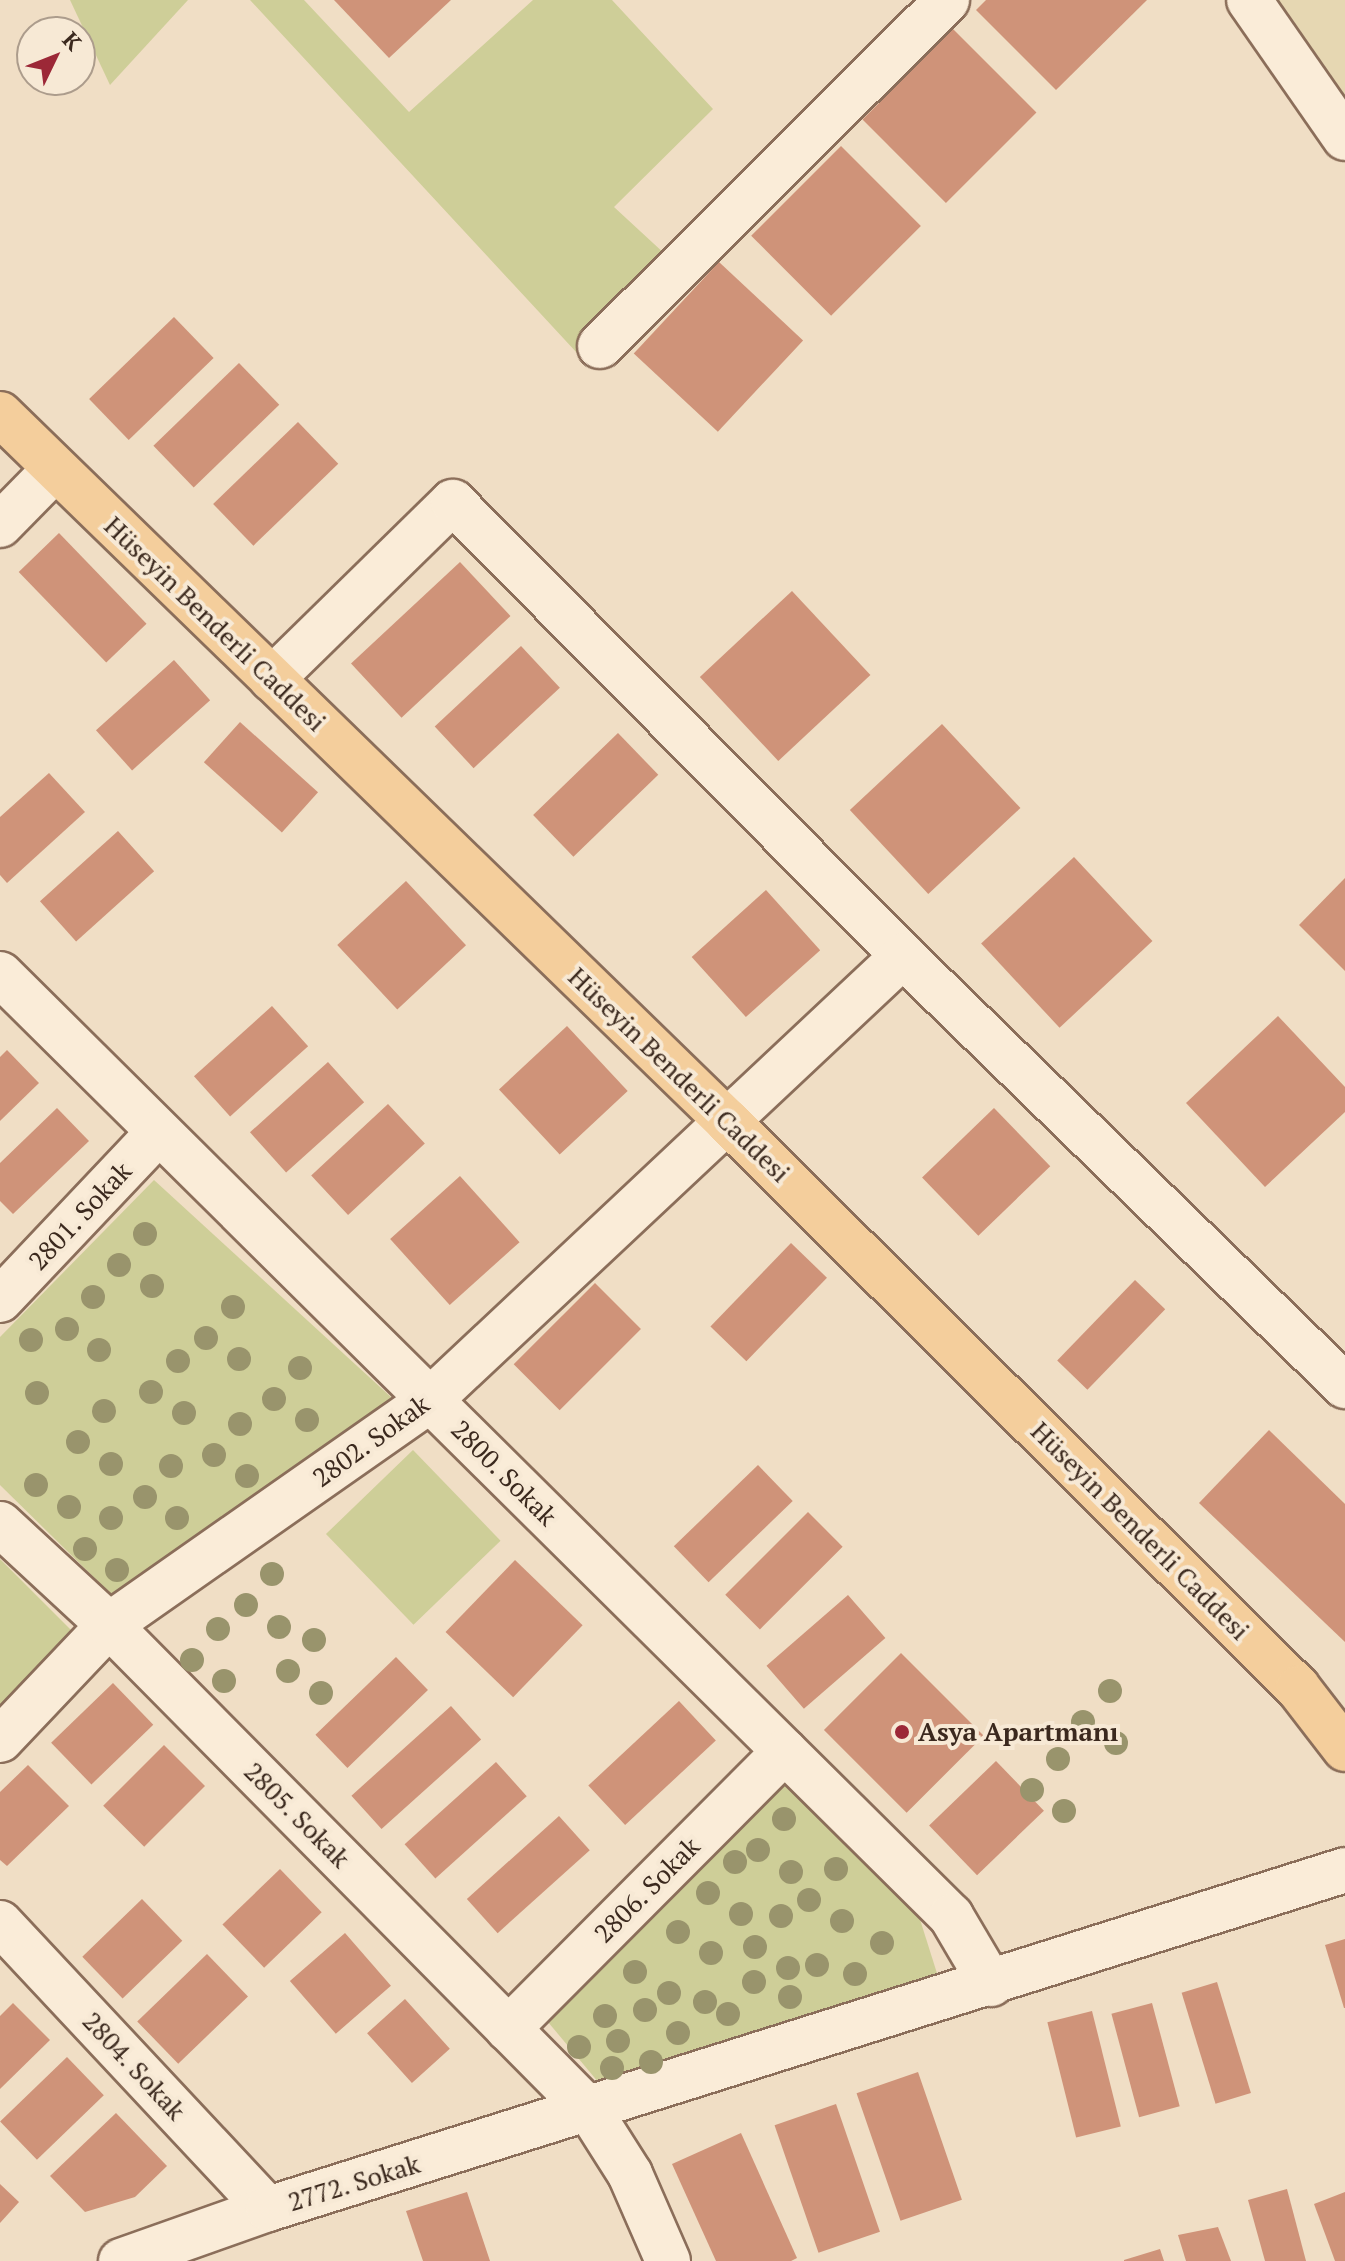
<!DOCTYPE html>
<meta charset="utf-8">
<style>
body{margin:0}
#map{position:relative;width:1345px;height:2261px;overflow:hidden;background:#f0dec5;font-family:"PT Serif",serif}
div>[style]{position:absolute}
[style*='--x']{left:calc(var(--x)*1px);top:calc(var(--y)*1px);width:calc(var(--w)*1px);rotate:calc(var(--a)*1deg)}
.farmland>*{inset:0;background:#e6d7b2}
.green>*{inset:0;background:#cece98;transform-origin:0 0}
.building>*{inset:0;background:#cf9379;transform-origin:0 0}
.roads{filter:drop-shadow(2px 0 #8b6e5a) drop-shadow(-2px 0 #8b6e5a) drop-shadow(0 2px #8b6e5a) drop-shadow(0 -2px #8b6e5a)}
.minor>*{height:44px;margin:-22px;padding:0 22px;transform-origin:22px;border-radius:22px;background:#faecd8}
.major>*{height:44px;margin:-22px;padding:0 22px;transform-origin:22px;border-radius:22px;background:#f4ce9c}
.trees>*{width:24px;height:24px;margin:-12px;border-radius:50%;background:#99946c}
.dots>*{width:22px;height:22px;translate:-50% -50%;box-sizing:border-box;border:4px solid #f7e9d5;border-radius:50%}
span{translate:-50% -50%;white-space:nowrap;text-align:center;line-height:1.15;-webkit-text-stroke:8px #f7e9d5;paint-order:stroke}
.street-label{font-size:26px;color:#3b291e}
.poi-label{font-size:26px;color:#3b291e;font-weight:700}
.left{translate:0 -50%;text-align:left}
.north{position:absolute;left:16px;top:16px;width:80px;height:80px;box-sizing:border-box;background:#f7e9d5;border:2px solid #ac9c8c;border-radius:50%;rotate:47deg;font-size:22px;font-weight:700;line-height:32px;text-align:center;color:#3b291e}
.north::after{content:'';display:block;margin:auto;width:28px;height:36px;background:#9c2837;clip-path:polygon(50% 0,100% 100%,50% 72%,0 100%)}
</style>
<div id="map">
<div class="farmland">
<div style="clip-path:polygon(1237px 0,1345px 0,1345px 158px)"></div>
</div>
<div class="green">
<div style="clip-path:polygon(70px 0,188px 0,110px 85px)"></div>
<div style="clip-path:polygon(250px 0,304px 0,409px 112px,533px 0,612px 0,713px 109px,614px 207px,666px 255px,577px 353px)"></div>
<div style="clip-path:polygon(154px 1180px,392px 1398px,121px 1604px,0 1485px,0 1337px)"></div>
<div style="left:413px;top:1450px;width:126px;height:121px;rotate:46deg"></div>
<div style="clip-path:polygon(0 1559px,79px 1638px,0 1713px)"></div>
<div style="clip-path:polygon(789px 1780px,917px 1910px,941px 1986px,604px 2089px,548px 2022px)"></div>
</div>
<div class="building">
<div style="clip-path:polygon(334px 0,451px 0,389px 58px)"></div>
<div style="clip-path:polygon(986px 0,1147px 0,1056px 90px,976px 10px)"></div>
<div style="left:953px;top:29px;width:118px;height:128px;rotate:45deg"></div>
<div style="left:841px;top:146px;width:113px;height:127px;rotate:45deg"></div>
<div style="left:719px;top:262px;width:115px;height:125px;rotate:43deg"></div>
<div style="left:174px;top:317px;width:57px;height:118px;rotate:46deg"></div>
<div style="left:239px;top:363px;width:58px;height:119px;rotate:46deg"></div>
<div style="left:298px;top:422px;width:58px;height:118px;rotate:46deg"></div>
<div style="left:59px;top:533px;width:126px;height:56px;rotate:46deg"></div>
<div style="left:460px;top:562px;width:74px;height:149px;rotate:47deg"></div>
<div style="left:792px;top:591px;width:115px;height:126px;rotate:47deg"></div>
<div style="left:521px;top:646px;width:57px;height:118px;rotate:47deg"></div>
<div style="left:174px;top:660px;width:54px;height:105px;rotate:48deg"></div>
<div style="left:240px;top:722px;width:105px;height:54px;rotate:42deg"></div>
<div style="left:942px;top:724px;width:115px;height:126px;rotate:47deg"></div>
<div style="left:618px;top:733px;width:58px;height:118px;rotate:46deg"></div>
<div style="clip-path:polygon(49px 773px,85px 812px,7px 883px,0 875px,0 817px)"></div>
<div style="left:118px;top:831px;width:54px;height:105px;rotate:48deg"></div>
<div style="left:1074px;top:857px;width:115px;height:127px;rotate:47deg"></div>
<div style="clip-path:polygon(1345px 878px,1345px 971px,1299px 925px)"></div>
<div style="left:406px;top:881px;width:88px;height:94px;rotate:47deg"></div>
<div style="left:766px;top:890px;width:81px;height:100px;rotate:48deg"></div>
<div style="left:272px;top:1006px;width:54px;height:105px;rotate:48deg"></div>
<div style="clip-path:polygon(1278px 1016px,1345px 1087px,1345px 1112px,1265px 1187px,1186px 1103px)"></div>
<div style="left:567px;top:1026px;width:89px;height:93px;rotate:47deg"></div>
<div style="clip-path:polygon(7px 1050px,39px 1083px,0 1121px,0 1057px)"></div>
<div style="left:328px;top:1062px;width:54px;height:105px;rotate:48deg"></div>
<div style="left:388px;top:1104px;width:54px;height:105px;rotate:47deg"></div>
<div style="clip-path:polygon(57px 1108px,89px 1141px,13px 1214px,0 1201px,0 1163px)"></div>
<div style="left:994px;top:1108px;width:81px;height:100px;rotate:46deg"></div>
<div style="left:460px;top:1176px;width:89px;height:94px;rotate:48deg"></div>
<div style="left:791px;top:1243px;width:50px;height:116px;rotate:44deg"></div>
<div style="left:1135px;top:1280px;width:42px;height:112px;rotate:44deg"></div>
<div style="left:595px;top:1283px;width:65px;height:115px;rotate:45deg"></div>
<div style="clip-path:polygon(1269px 1430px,1345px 1504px,1345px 1642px,1199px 1503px)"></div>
<div style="left:758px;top:1465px;width:50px;height:117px;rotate:46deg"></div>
<div style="left:808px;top:1512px;width:49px;height:117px;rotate:45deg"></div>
<div style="left:515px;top:1560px;width:94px;height:100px;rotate:44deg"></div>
<div style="left:848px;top:1595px;width:57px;height:108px;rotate:49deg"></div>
<div style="left:901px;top:1653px;width:117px;height:109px;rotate:45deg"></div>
<div style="left:396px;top:1657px;width:46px;height:112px;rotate:46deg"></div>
<div style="left:113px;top:1683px;width:58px;height:86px;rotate:46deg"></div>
<div style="left:679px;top:1701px;width:54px;height:124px;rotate:47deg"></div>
<div style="left:451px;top:1706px;width:45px;height:134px;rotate:48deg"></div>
<div style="left:164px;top:1745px;width:58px;height:86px;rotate:45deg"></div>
<div style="left:996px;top:1761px;width:69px;height:93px;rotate:46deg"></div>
<div style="left:496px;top:1762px;width:46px;height:123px;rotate:48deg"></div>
<div style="clip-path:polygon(28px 1765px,69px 1806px,7px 1866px,0 1860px,0 1792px)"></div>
<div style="left:559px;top:1816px;width:46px;height:124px;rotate:48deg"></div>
<div style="left:280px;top:1869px;width:60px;height:80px;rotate:46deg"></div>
<div style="left:142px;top:1899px;width:58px;height:83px;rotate:46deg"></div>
<div style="left:345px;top:1933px;width:70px;height:73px;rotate:49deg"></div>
<div style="clip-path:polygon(1345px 1939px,1345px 2008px,1344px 2008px,1325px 1945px)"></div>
<div style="left:207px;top:1954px;width:59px;height:97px;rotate:46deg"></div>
<div style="left:1217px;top:1982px;width:116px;height:37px;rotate:73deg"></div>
<div style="left:405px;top:1999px;width:67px;height:51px;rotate:48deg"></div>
<div style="clip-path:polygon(13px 2003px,50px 2040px,0 2089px,0 2016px)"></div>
<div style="left:1152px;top:2003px;width:107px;height:42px;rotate:75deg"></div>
<div style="left:1092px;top:2011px;width:119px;height:46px;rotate:76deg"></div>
<div style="left:67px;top:2057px;width:53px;height:93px;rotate:46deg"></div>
<div style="left:918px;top:2072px;width:135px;height:65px;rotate:71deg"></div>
<div style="left:836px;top:2104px;width:135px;height:65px;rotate:71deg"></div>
<div style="clip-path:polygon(116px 2113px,167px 2166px,135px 2197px,85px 2212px,50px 2176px)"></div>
<div style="clip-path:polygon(741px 2133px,797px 2258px,791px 2261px,716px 2261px,672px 2164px)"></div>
<div style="clip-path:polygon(0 2184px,19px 2202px,0 2223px)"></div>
<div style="clip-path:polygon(1287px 2189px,1306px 2261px,1265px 2261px,1248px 2200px)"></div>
<div style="clip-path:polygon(467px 2192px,490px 2261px,423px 2261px,406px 2211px)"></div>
<div style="clip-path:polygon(1345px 2192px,1345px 2261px,1335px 2261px,1314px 2204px)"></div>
<div style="clip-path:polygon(1218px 2227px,1231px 2261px,1186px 2261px,1178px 2235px)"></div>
<div style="clip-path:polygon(1160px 2249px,1164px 2261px,1124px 2261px,1124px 2260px)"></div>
</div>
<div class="roads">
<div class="minor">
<div style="--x:1249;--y:0;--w:168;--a:55.2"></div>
<div style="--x:600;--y:346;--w:490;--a:-44.9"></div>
<div style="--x:0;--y:525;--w:78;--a:-45.5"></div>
<div style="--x:272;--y:679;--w:253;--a:-44.4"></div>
<div style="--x:453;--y:502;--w:639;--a:45.25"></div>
<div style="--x:903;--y:956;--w:617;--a:44.21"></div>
<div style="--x:0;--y:974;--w:1339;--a:44.73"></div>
<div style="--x:951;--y:1916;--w:79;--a:59.5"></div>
<div style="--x:0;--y:1300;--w:231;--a:-46.6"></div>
<div style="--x:0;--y:1524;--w:149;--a:42.8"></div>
<div style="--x:109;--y:1625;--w:684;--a:45.3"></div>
<div style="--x:590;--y:2111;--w:75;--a:57.6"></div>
<div style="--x:630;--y:2174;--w:95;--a:66.4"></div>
<div style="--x:0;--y:1740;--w:158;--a:-46.5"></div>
<div style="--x:109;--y:1625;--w:392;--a:-35"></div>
<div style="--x:430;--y:1400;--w:649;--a:-43.19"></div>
<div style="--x:0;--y:1923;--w:392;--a:46.9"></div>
<div style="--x:508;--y:2029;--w:392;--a:-45.1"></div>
<div style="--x:121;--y:2261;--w:156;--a:-19.5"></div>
<div style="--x:268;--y:2209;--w:1129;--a:-17.47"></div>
</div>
<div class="major">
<div style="--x:0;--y:414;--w:1016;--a:44.2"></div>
<div style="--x:728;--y:1122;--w:803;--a:44.8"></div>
<div style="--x:1298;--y:1688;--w:77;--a:52.4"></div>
</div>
</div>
<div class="trees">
<div style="left:145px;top:1234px"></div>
<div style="left:119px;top:1265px"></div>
<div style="left:152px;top:1286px"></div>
<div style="left:93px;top:1297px"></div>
<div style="left:233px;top:1307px"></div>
<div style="left:67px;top:1329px"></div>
<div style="left:206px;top:1338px"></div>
<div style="left:31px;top:1340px"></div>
<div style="left:99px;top:1350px"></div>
<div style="left:239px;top:1359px"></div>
<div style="left:178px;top:1361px"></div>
<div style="left:300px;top:1368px"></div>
<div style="left:151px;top:1392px"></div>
<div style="left:37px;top:1393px"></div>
<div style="left:274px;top:1399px"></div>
<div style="left:104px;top:1411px"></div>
<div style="left:184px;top:1413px"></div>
<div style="left:307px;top:1420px"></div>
<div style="left:240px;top:1424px"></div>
<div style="left:78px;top:1442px"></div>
<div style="left:214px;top:1455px"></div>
<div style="left:111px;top:1464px"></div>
<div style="left:171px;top:1466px"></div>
<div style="left:247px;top:1476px"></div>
<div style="left:36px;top:1485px"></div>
<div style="left:145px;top:1497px"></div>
<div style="left:69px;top:1507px"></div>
<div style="left:111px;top:1518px"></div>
<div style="left:177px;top:1518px"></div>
<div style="left:85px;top:1549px"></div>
<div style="left:117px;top:1570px"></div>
<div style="left:272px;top:1574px"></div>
<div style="left:246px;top:1605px"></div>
<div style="left:279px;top:1627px"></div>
<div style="left:218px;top:1629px"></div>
<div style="left:314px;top:1640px"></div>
<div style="left:192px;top:1660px"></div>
<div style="left:288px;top:1671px"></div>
<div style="left:224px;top:1681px"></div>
<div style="left:1110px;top:1691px"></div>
<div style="left:321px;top:1693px"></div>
<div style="left:1083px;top:1722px"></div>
<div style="left:1116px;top:1743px"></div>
<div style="left:1058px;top:1759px"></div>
<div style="left:1032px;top:1790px"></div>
<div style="left:1064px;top:1811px"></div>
<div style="left:784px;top:1819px"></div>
<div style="left:758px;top:1850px"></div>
<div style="left:735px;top:1862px"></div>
<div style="left:836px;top:1869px"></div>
<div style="left:791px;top:1872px"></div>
<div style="left:708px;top:1893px"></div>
<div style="left:809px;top:1900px"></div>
<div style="left:741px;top:1914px"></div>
<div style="left:781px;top:1916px"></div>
<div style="left:842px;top:1921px"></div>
<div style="left:678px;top:1932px"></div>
<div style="left:882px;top:1943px"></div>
<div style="left:755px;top:1947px"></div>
<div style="left:711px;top:1953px"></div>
<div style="left:817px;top:1965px"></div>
<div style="left:788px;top:1968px"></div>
<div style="left:635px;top:1972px"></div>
<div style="left:855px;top:1974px"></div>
<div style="left:754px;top:1982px"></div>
<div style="left:669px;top:1993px"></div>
<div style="left:790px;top:1997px"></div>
<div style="left:705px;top:2002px"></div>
<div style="left:645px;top:2010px"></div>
<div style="left:728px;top:2014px"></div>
<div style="left:605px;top:2016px"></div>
<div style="left:678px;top:2033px"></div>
<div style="left:618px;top:2041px"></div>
<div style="left:579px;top:2047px"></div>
<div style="left:651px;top:2062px"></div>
<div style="left:612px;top:2068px"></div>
</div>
<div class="dots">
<div style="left:902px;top:1732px;background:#9c2837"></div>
</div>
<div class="street-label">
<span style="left:215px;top:624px;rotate:44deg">Hüseyin Benderli Caddesi</span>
<span style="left:679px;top:1075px;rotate:44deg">Hüseyin Benderli Caddesi</span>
<span style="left:80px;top:1216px;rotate:-47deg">2801. Sokak</span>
<span style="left:371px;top:1441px;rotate:-36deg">2802. Sokak</span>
<span style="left:504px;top:1473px;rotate:45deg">2800. Sokak</span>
<span style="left:1140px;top:1531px;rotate:45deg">Hüseyin Benderli Caddesi</span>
<span style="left:297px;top:1815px;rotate:45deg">2805. Sokak</span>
<span style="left:647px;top:1890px;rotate:-45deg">2806. Sokak</span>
<span style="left:134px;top:2066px;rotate:47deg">2804. Sokak</span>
<span style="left:354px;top:2183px;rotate:-17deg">2772. Sokak</span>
</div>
<div class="poi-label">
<span class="left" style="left:918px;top:1732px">Asya Apartmanı</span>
</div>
<div class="north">K</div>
</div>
